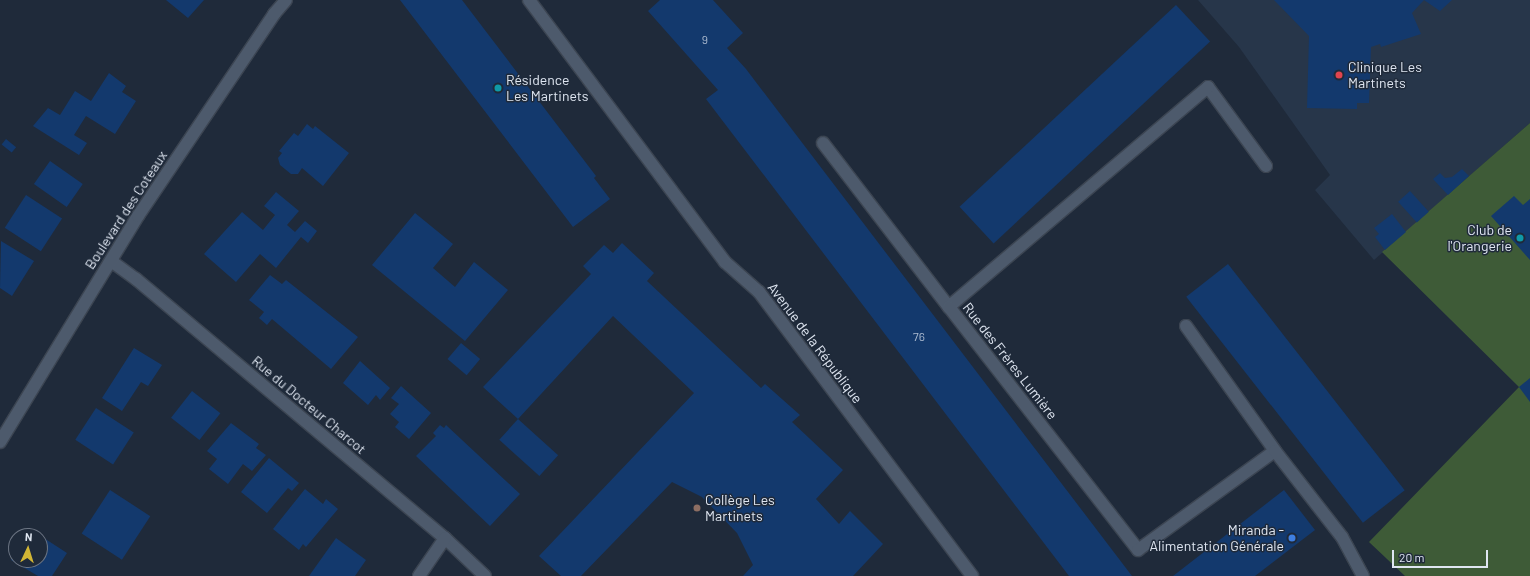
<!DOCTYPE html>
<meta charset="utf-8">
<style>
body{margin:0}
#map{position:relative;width:1530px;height:576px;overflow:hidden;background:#1f2a3a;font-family:Barlow,sans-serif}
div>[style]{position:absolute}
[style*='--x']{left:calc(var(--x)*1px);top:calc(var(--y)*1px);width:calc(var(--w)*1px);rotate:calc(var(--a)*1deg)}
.built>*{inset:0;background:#27364a}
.green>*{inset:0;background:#3e5b37}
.building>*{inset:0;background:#13396d;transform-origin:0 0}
.roads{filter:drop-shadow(1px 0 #3c4552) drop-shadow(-1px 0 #3c4552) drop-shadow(0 1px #3c4552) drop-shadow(0 -1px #3c4552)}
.lane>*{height:12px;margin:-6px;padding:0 6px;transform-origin:6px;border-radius:6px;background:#4d5a6c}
.street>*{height:12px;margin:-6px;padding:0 6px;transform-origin:6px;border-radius:6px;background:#4d5a6c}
.dots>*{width:11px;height:11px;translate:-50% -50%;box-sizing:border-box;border:2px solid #1f2a3a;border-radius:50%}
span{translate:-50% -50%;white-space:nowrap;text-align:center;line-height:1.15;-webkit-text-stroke:3px #1f2a3a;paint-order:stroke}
.number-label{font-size:12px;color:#acbbd0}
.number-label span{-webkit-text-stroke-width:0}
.poi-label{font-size:14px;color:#dfe6f1}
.left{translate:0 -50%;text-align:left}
.right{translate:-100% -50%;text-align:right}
.street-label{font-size:14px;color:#dfe6f1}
.north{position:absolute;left:8px;top:528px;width:40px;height:40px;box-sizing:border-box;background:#1f2a3a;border:1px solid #6c7583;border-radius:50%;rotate:4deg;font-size:11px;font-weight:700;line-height:16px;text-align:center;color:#dfe6f1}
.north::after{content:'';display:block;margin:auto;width:14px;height:18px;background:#d2b635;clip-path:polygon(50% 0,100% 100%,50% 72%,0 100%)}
.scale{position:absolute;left:1392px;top:550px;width:96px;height:18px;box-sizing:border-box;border:2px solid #dfe6f1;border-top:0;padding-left:5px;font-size:12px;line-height:14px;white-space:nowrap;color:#dfe6f1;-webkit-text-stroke:3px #1f2a3a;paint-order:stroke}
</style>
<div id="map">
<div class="built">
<div style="clip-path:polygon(1198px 0,1530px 0,1530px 123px,1374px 260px,1315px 190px,1330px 175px,1239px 47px)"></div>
</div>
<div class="green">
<div style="clip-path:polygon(1530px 123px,1530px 576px,1405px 576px,1369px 542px,1519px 387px,1382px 252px)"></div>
</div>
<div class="building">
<div style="clip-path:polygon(166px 0,204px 0,188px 18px)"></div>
<div style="clip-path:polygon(400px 0,462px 0,596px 176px,594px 178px,610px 199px,573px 227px)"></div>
<div style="clip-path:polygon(660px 0,713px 0,743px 33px,727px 48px,746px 69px,1132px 576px,1069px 576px,706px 99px,718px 90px,648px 11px)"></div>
<div style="clip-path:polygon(1274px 0,1452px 0,1440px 11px,1424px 0,1412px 13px,1421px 34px,1381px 47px,1380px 44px,1371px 47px,1369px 103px,1357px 103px,1357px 109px,1307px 108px,1309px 36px)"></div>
<div style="left:1176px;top:5px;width:50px;height:296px;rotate:47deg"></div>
<div style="clip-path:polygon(109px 73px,126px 86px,122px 92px,136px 101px,115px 134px,86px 116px,74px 135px,87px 143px,79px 155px,33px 126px,48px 108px,60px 115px,75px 91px,91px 101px)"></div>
<div style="clip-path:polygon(307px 124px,313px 129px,315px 126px,349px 153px,323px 186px,302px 168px,298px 174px,291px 174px,280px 165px,278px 158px,282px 153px,279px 151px,294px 133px,298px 136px)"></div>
<div style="left:6px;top:139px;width:13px;height:7px;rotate:39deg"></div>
<div style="left:50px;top:161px;width:40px;height:28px;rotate:35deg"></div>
<div style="clip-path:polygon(1462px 169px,1469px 176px,1448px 195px,1433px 179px,1440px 173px,1445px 178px,1452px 177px)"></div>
<div style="left:1410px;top:191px;width:28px;height:16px;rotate:48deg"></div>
<div style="clip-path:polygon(276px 192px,299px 211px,287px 225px,295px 232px,305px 221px,317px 231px,308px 243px,301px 237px,276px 268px,260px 254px,236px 282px,204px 254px,242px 212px,263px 230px,275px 215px,264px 206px)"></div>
<div style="left:26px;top:195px;width:43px;height:39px;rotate:33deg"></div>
<div style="clip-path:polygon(1514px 196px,1523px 205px,1530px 199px,1530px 260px,1491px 216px)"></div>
<div style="clip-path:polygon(415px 213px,453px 244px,433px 268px,455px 287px,474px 262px,508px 290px,465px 341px,372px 265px)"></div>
<div style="clip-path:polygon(1392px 214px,1406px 232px,1385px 250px,1375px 237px,1379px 234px,1374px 228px)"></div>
<div style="clip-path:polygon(1px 241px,34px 261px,12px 296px,0 288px)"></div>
<div style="clip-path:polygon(622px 243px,654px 273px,647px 281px,761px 388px,765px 384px,800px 415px,792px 422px,843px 470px,816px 499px,839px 524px,850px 511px,883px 544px,853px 576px,743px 576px,753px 565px,737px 533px,702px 497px,672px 482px,581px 576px,561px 576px,539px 556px,694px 393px,613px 316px,518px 419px,483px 387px,591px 274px,583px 266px,604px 245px,613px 253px)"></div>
<div style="left:1228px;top:264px;width:287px;height:53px;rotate:52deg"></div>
<div style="clip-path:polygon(270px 275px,282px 284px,286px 280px,358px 337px,331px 369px,272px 319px,267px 325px,259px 318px,264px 312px,249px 300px)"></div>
<div style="left:461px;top:343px;width:25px;height:21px;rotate:40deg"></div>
<div style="clip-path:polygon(134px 348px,162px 365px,148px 386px,141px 382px,122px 411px,102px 398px)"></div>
<div style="clip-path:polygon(360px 361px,390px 388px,380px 400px,376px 395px,368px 405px,343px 383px)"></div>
<div style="clip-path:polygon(1530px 378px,1530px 402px,1519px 387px)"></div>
<div style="clip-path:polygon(401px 386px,431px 413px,409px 439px,395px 427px,399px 422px,390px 414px,399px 404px,391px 398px)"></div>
<div style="left:192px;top:391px;width:36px;height:34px;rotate:38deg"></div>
<div style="left:96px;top:408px;width:45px;height:38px;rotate:33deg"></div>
<div style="left:518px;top:419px;width:54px;height:28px;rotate:42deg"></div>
<div style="clip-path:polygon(231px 423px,259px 444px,256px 448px,266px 455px,252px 471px,243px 464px,228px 484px,209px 469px,217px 459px,207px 451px)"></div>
<div style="clip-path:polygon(440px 425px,444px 428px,446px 425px,520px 494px,490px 526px,416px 456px,436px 436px,433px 433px)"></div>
<div style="clip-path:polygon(269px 458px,299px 483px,292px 491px,288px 488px,267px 513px,241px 492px)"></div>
<div style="clip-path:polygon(305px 489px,323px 504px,326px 499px,338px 509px,306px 547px,303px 544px,299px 550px,273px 529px)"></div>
<div style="left:110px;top:490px;width:48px;height:52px;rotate:33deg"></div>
<div style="clip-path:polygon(1284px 490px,1315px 530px,1255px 576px,1173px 576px)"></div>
<div style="clip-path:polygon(30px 529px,67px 553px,52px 576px,38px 576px,11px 560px,16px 552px,16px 560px,40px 560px,40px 536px,26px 536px)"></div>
<div style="clip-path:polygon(336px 538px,366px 560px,355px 576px,309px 576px)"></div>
</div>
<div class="roads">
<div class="lane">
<div style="--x:823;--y:143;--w:207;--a:52.5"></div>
<div style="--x:1266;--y:166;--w:98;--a:-126.3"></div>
<div style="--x:1208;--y:87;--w:340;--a:139.7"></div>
<div style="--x:949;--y:307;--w:308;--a:52.1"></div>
<div style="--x:1138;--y:550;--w:169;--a:-35.9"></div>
<div style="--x:1186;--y:326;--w:153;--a:54.5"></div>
<div style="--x:1275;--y:451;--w:109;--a:52.1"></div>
<div style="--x:1342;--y:537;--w:44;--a:61.7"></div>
</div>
<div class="street">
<div style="--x:529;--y:0;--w:327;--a:53.2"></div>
<div style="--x:725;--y:262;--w:45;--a:41.4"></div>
<div style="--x:759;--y:292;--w:355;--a:53.1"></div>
<div style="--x:111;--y:261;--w:31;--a:36"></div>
<div style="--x:136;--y:279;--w:403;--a:40"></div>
<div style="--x:445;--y:538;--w:55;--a:43.5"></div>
<div style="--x:0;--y:442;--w:265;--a:-58.6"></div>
<div style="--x:138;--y:216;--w:244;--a:-56"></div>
<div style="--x:274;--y:14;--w:18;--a:-49"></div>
<div style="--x:419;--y:576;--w:46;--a:-55.6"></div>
</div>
</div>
<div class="dots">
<div style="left:1339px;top:75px;background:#e0444e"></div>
<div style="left:498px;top:88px;background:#0f9aa8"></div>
<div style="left:1520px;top:238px;background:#0f9aa8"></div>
<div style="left:697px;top:508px;background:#8d6e63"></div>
<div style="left:1292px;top:538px;background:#3f7fe0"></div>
</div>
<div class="number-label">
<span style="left:705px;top:40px">9</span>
<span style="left:919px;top:337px">76</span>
</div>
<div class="poi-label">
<span class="left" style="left:1348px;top:75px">Clinique Les<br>Martinets</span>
<span class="left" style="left:506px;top:88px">Résidence<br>Les Martinets</span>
<span class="right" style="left:1512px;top:238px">Club de<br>l'Orangerie</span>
<span class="left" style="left:705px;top:508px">Collège Les<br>Martinets</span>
<span class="right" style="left:1284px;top:538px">Miranda -<br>Alimentation Générale</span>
</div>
<div class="street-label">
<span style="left:126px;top:210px;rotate:-57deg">Boulevard des Coteaux</span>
<span style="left:815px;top:343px;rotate:53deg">Avenue de la République</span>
<span style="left:1010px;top:361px;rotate:52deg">Rue des Frères Lumière</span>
<span style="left:309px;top:405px;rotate:40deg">Rue du Docteur Charcot</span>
</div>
<div class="north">N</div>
<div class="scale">20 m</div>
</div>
